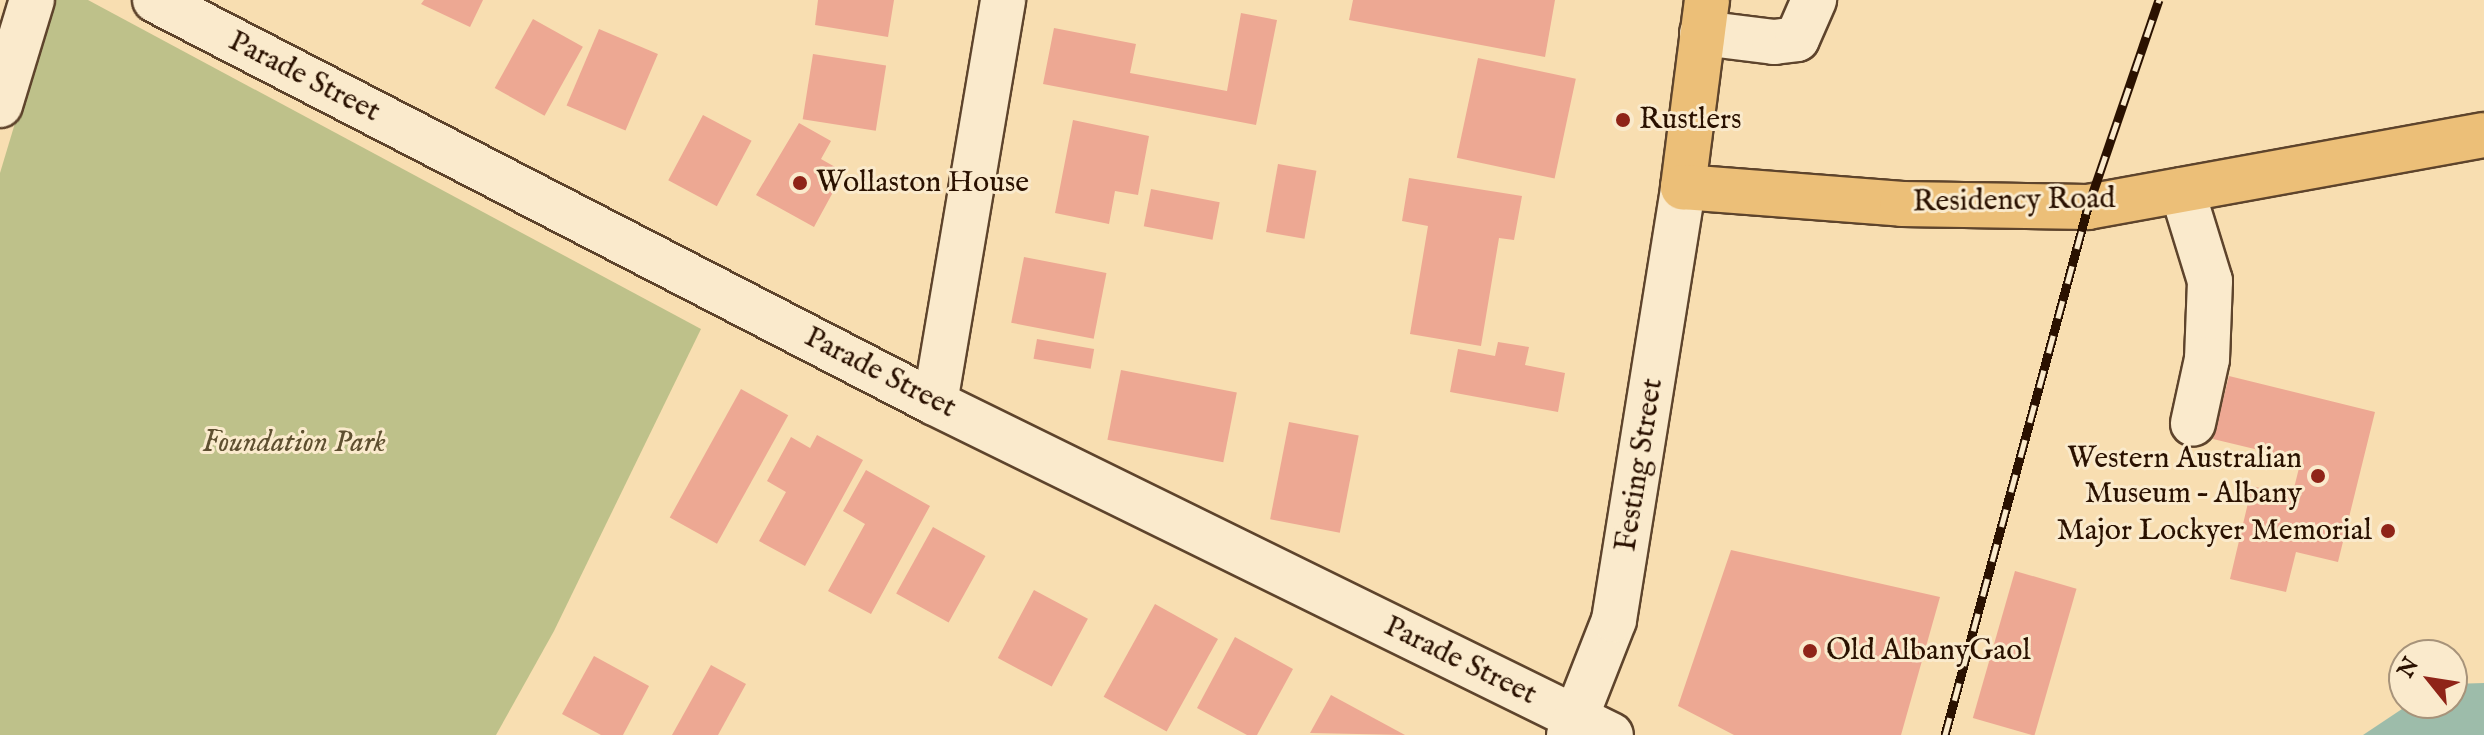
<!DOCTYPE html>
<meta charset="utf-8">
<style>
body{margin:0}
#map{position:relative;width:2484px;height:735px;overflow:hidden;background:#f8deb1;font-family:"IM FELL English",serif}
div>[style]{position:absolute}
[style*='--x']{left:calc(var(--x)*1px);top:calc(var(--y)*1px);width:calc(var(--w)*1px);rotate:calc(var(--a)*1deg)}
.green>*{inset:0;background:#bec18a}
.water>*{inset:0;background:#9dbcaa}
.building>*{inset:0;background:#eda893;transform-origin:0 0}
.roads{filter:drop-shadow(2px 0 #5e442c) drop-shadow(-2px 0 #5e442c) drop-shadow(0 2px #5e442c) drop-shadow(0 -2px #5e442c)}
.minor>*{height:44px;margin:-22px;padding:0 22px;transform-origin:22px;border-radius:22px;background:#faeacc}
.major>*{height:44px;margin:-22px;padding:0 22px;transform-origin:22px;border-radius:22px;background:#ecbf78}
.rail>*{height:9px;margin-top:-4.5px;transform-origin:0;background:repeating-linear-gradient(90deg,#faeacc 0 18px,#2a1100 0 36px);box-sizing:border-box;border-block:2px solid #2a1100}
.dots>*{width:22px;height:22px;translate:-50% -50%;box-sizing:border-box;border:4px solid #faeacc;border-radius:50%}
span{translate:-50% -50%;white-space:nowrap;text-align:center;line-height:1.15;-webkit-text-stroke:6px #faeacc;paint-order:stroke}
.street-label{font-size:30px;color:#2a1100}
.poi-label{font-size:30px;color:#2a1100}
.left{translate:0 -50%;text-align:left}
.right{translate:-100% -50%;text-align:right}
.park-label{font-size:30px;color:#5e4f30;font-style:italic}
.north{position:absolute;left:2388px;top:639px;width:80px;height:80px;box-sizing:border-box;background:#faeacc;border:2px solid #a7937a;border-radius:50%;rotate:300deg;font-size:22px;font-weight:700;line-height:32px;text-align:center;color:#2a1100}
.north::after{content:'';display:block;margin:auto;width:28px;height:36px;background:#8f2418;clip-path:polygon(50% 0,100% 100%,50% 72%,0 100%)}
</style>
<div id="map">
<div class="green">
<div style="clip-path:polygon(52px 0,88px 0,701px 329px,554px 631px,496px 735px,0 735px,0 173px)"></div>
</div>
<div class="water">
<div style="clip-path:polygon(2484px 683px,2484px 735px,2363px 735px,2411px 703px,2452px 703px,2452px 684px)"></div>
</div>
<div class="building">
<div style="clip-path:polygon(424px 0,483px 0,470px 27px,421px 4px)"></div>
<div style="clip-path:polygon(818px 0,894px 0,888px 37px,815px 25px)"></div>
<div style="clip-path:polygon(1353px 0,1555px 0,1545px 57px,1349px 20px)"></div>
<div style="clip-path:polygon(1241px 13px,1277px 20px,1256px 125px,1043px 84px,1054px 28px,1136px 44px,1130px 73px,1227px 91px)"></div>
<div style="left:533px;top:19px;width:57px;height:79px;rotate:29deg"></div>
<div style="left:599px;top:29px;width:64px;height:83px;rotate:23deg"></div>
<div style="left:813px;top:54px;width:74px;height:66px;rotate:9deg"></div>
<div style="left:1478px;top:58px;width:100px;height:102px;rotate:12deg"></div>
<div style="left:703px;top:115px;width:55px;height:74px;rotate:28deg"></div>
<div style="clip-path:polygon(1073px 120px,1149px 136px,1138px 195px,1115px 191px,1109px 224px,1055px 213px)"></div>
<div style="clip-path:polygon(799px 123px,831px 141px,821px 159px,844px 172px,814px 227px,756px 195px)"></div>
<div style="left:1278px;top:164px;width:39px;height:69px;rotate:10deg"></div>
<div style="clip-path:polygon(1409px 178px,1522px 196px,1514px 240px,1499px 238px,1481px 346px,1410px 334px,1428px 226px,1402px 221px)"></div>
<div style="left:1151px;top:189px;width:70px;height:38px;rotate:11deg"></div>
<div style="left:1024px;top:257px;width:84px;height:67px;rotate:11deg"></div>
<div style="left:1037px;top:339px;width:58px;height:20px;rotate:10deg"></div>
<div style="clip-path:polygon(1498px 342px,1529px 347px,1525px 365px,1565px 373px,1558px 412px,1450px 392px,1458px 349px,1495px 356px)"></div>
<div style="left:1121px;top:370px;width:118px;height:71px;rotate:11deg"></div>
<div style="clip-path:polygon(2229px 376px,2375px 412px,2338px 562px,2296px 552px,2286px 592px,2230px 579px,2252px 486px,2292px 496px,2301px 460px,2213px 439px)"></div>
<div style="left:741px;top:389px;width:54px;height:147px;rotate:29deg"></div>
<div style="left:1289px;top:422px;width:71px;height:99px;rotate:11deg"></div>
<div style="clip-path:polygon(817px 435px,863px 460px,805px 566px,759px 541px,786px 492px,767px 481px,791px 437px,810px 448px)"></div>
<div style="clip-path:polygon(866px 470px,930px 506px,871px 614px,828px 591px,865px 524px,843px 511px)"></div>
<div style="left:933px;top:527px;width:60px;height:76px;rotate:29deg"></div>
<div style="clip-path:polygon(1731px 550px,1940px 597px,1901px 735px,1734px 735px,1678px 706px)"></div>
<div style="left:2015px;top:571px;width:64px;height:153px;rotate:16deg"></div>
<div style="left:1034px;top:590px;width:61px;height:77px;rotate:28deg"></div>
<div style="left:1155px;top:604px;width:72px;height:106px;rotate:29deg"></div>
<div style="clip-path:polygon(1235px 637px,1293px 669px,1257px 735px,1247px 735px,1197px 708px)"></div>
<div style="clip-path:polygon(594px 656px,649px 686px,623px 735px,601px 735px,562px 714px)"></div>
<div style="clip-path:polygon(711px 665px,746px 684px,718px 735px,672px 735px)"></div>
<div style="clip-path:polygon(1331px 695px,1405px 735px,1310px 733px)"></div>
</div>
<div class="roads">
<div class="minor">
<div style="--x:155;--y:0;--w:878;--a:27.32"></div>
<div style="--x:935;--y:403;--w:753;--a:26.16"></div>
<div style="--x:1702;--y:33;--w:73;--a:7.1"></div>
<div style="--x:1774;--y:42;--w:23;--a:-7"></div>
<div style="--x:1797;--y:39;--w:43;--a:-66.4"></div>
<div style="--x:0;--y:105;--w:110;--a:-73.1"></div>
<div style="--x:2182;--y:190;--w:95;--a:72.9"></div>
<div style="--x:2210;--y:281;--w:78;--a:92.2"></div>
<div style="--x:2207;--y:359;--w:66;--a:102.3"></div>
<div style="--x:935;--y:403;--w:409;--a:-80.4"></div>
<div style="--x:1569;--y:735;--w:123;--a:-68.6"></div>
<div style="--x:1614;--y:620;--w:438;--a:-80.9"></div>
</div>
<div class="major">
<div style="--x:1707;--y:0;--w:189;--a:97.3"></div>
<div style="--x:1683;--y:187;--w:220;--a:4.4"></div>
<div style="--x:1902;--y:204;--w:186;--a:0.9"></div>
<div style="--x:2088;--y:207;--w:402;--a:-10.3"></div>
</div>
</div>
<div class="rail">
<div style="--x:1945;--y:735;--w:547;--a:-74.85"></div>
<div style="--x:2088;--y:207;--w:219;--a:-71.1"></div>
</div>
<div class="dots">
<div style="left:1623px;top:120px;background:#8f2418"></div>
<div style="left:800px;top:183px;background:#8f2418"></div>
<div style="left:2318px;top:476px;background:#8f2418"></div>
<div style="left:2388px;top:531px;background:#8f2418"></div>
<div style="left:1810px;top:651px;background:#8f2418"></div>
</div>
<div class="street-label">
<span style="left:304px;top:77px;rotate:27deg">Parade Street</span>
<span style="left:2014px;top:201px;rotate:-1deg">Residency Road</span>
<span style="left:880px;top:373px;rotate:27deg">Parade Street</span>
<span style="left:1640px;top:465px;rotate:-81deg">Festing Street</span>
<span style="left:1460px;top:661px;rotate:26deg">Parade Street</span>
</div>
<div class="poi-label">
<span class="left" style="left:1639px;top:120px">Rustlers</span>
<span class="left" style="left:816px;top:183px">Wollaston House</span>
<span class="right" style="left:2302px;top:476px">Western Australian<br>Museum – Albany</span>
<span class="right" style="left:2372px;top:531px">Major Lockyer Memorial</span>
<span class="left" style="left:1826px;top:651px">Old AlbanyGaol</span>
</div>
<div class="park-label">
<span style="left:294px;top:443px">Foundation Park</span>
</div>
<div class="north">N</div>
</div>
